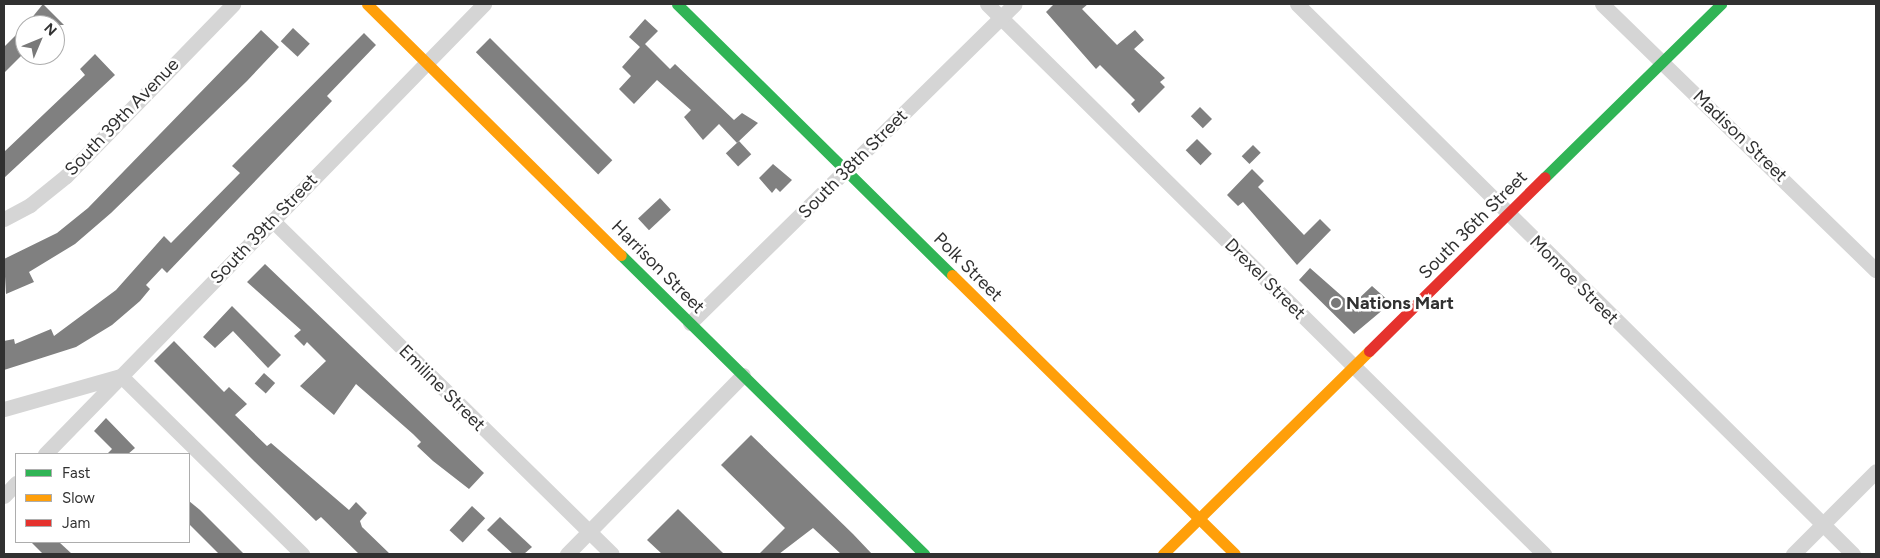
<!DOCTYPE html>
<style>
body{margin:0}
#map{position:relative;width:1880px;height:558px;overflow:hidden;background:#fff;font-family:Figtree,sans-serif}
div>[style]{position:absolute}
[style*='--x']{left:calc(var(--x)*1px);top:calc(var(--y)*1px);width:calc(var(--w)*1px);rotate:calc(var(--a)*1deg)}
.building>*{inset:0;background:#808080;transform-origin:0 0}
.street>*{height:15px;margin:-7.5px;padding:0 7.5px;transform-origin:7.5px;border-radius:7.5px;background:#d5d5d5}
.fast>*{height:11px;margin:-5.5px;padding:0 5.5px;transform-origin:5.5px;border-radius:5.5px;background:#30b455}
.slow>*{height:11px;margin:-5.5px;padding:0 5.5px;transform-origin:5.5px;border-radius:5.5px;background:#ff9f0a}
.jam>*{height:11px;margin:-5.5px;padding:0 5.5px;transform-origin:5.5px;border-radius:5.5px;background:#e5322d}
.dots>*{width:14px;height:14px;translate:-50% -50%;box-sizing:border-box;border:2px solid #fff;border-radius:50%}
span{translate:-50% -50%;white-space:nowrap;text-align:center;line-height:1.15;-webkit-text-stroke:5px #fff;paint-order:stroke}
.street-label{font-size:18px;color:#313131}
.poi-label{font-size:18px;color:#313131;font-weight:700}
.left{translate:0 -50%;text-align:left}
.frame{position:absolute;inset:0;border:5px solid #313131;pointer-events:none}
.legend{position:absolute;left:15px;top:453px;width:175px;height:90px;box-sizing:border-box;background:#fff;border:1px solid #adadad;margin:0;padding:6px 9px;list-style:none;font-size:15px;color:#313131}
.legend li{display:flex;align-items:center;gap:10px;height:25px}
.legend b{width:25px;border:1px solid #adadad}
.north{position:absolute;left:15px;top:15px;width:50px;height:50px;box-sizing:border-box;background:#fff;border:1px solid #adadad;border-radius:50%;rotate:45deg;font-size:14px;font-weight:700;line-height:20px;text-align:center;color:#313131}
.north::after{content:'';display:block;margin:auto;width:18px;height:22px;background:#797979;clip-path:polygon(50% 0,100% 100%,50% 72%,0 100%)}
</style>
<div id="map">
<div class="building">
<div style="clip-path:polygon(43px 4px,64px 25px,26px 25px)"></div>
<div style="clip-path:polygon(1054px 4px,1088px 4px,1082px 9px,1117px 45px,1135px 30px,1144px 40px,1134px 49px,1165px 78px,1160px 82px,1165px 87px,1139px 113px,1131px 104px,1135px 100px,1100px 65px,1096px 69px,1046px 12px)"></div>
<div style="clip-path:polygon(645px 19px,658px 31px,645px 44px,670px 69px,675px 64px,734px 120px,742px 113px,758px 123px,737px 143px,719px 124px,703px 140px,684px 117px,691px 110px,657px 80px,634px 104px,619px 89px,631px 76px,622px 67px,640px 47px,629px 37px)"></div>
<div style="clip-path:polygon(25px 26px,25px 52px,4px 73px,4px 47px)"></div>
<div style="left:293px;top:28px;width:23px;height:18px;rotate:43deg"></div>
<div style="clip-path:polygon(261px 30px,279px 47px,247px 81px,111px 213px,75px 244px,29px 272px,34px 282px,6px 294px,4px 259px,57px 233px,88px 208px)"></div>
<div style="clip-path:polygon(364px 33px,376px 45px,327px 96px,332px 101px,167px 273px,162px 268px,146px 285px,150px 289px,140px 301px,112px 325px,76px 347px,4px 370px,4px 341px,14px 339px,15px 344px,51px 329px,54px 336px,116px 290px,164px 236px,171px 243px,240px 173px,232px 166px)"></div>
<div style="left:490px;top:38px;width:173px;height:20px;rotate:45deg"></div>
<div style="clip-path:polygon(95px 54px,115px 75px,4px 178px,4px 152px,85px 75px,80px 69px)"></div>
<div style="left:1200px;top:107px;width:17px;height:13px;rotate:45deg"></div>
<div style="left:1197px;top:139px;width:21px;height:16px;rotate:45deg"></div>
<div style="left:739px;top:141px;width:18px;height:18px;rotate:47deg"></div>
<div style="left:1253px;top:145px;width:11px;height:16px;rotate:45deg"></div>
<div style="clip-path:polygon(773px 164px,792px 180px,780px 192px,776px 188px,772px 193px,759px 178px)"></div>
<div style="clip-path:polygon(1252px 169px,1264px 181px,1258px 187px,1304px 235px,1320px 219px,1331px 230px,1297px 265px,1243px 202px,1238px 206px,1227px 195px)"></div>
<div style="left:660px;top:198px;width:16px;height:30px;rotate:47deg"></div>
<div style="clip-path:polygon(265px 264px,484px 473px,469px 489px,433px 461px,417px 446px,421px 442px,413px 434px,356px 384px,334px 415px,300px 386px,326px 361px,307px 342px,304px 346px,294px 336px,301px 330px,247px 282px)"></div>
<div style="clip-path:polygon(1310px 268px,1352px 305px,1372px 286px,1391px 303px,1354px 334px,1299px 280px)"></div>
<div style="clip-path:polygon(232px 306px,281px 355px,268px 368px,233px 331px,215px 348px,203px 337px)"></div>
<div style="clip-path:polygon(174px 341px,224px 392px,229px 387px,247px 404px,235px 415px,267px 446px,271px 443px,349px 510px,356px 502px,367px 513px,360px 521px,362px 527px,390px 554px,359px 554px,321px 517px,316px 521px,254px 461px,154px 361px)"></div>
<div style="left:264px;top:373px;width:15px;height:14px;rotate:42deg"></div>
<div style="clip-path:polygon(106px 418px,135px 448px,128px 454px,107px 454px,112px 449px,94px 431px)"></div>
<div style="clip-path:polygon(751px 435px,853px 534px,872px 554px,841px 554px,813px 528px,779px 554px,759px 554px,785px 528px,721px 465px)"></div>
<div style="clip-path:polygon(189px 501px,200px 510px,244px 554px,219px 554px,189px 524px)"></div>
<div style="left:472px;top:506px;width:18px;height:33px;rotate:43deg"></div>
<div style="clip-path:polygon(678px 509px,724px 554px,662px 554px,647px 540px)"></div>
<div style="clip-path:polygon(500px 517px,532px 547px,524px 554px,513px 554px,487px 530px)"></div>
<div style="clip-path:polygon(31px 542px,59px 542px,72px 554px,43px 554px)"></div>
</div>
<div class="street">
<div style="--x:987;--y:4;--w:783;--a:44.64"></div>
<div style="--x:1297;--y:4;--w:782;--a:44.69"></div>
<div style="--x:1602;--y:4;--w:382;--a:44.2"></div>
<div style="--x:4;--y:219;--w:30;--a:-28"></div>
<div style="--x:30;--y:205;--w:46;--a:-38.9"></div>
<div style="--x:66;--y:176;--w:240;--a:-45.8"></div>
<div style="--x:273;--y:221;--w:475;--a:44.5"></div>
<div style="--x:690;--y:323;--w:455;--a:-44.5"></div>
<div style="--x:4;--y:409;--w:122;--a:-15.8"></div>
<div style="--x:121;--y:376;--w:254;--a:44.5"></div>
<div style="--x:45;--y:454;--w:629;--a:-45.71"></div>
<div style="--x:4;--y:496;--w:18;--a:-47"></div>
<div style="--x:567;--y:554;--w:251;--a:-45.5"></div>
<div style="--x:1793;--y:554;--w:117;--a:-45"></div>
</div>
<div class="fast">
<div style="--x:677;--y:4;--w:386;--a:44.6"></div>
<div style="--x:1545;--y:177;--w:247;--a:-44.5"></div>
<div style="--x:621;--y:255;--w:426;--a:44.6"></div>
</div>
<div class="slow">
<div style="--x:367;--y:4;--w:357;--a:44.7"></div>
<div style="--x:952;--y:275;--w:397;--a:44.6"></div>
<div style="--x:1163;--y:554;--w:289;--a:-44.6"></div>
</div>
<div class="jam">
<div style="--x:1369;--y:351;--w:247;--a:-44.7"></div>
</div>
<div class="dots">
<div style="left:1336px;top:303px;background:#797979"></div>
</div>
<div class="street-label">
<span style="left:122px;top:117px;rotate:-46deg">South 39th Avenue</span>
<span style="left:1740px;top:136px;rotate:44deg">Madison Street</span>
<span style="left:853px;top:164px;rotate:-45deg">South 38th Street</span>
<span style="left:1473px;top:225px;rotate:-45deg">South 36th Street</span>
<span style="left:264px;top:229px;rotate:-46deg">South 39th Street</span>
<span style="left:658px;top:267px;rotate:45deg">Harrison Street</span>
<span style="left:968px;top:267px;rotate:45deg">Polk Street</span>
<span style="left:1265px;top:279px;rotate:45deg">Drexel Street</span>
<span style="left:1574px;top:280px;rotate:45deg">Monroe Street</span>
<span style="left:442px;top:388px;rotate:45deg">Emiline Street</span>
</div>
<div class="poi-label">
<span class="left" style="left:1346px;top:303px">Nations Mart</span>
</div>
<div class="frame"></div>
<ul class="legend">
<li><b style="height:6px;background:#30b455"></b>Fast</li>
<li><b style="height:6px;background:#ff9f0a"></b>Slow</li>
<li><b style="height:6px;background:#e5322d"></b>Jam</li>
</ul>
<div class="north">N</div>
</div>
